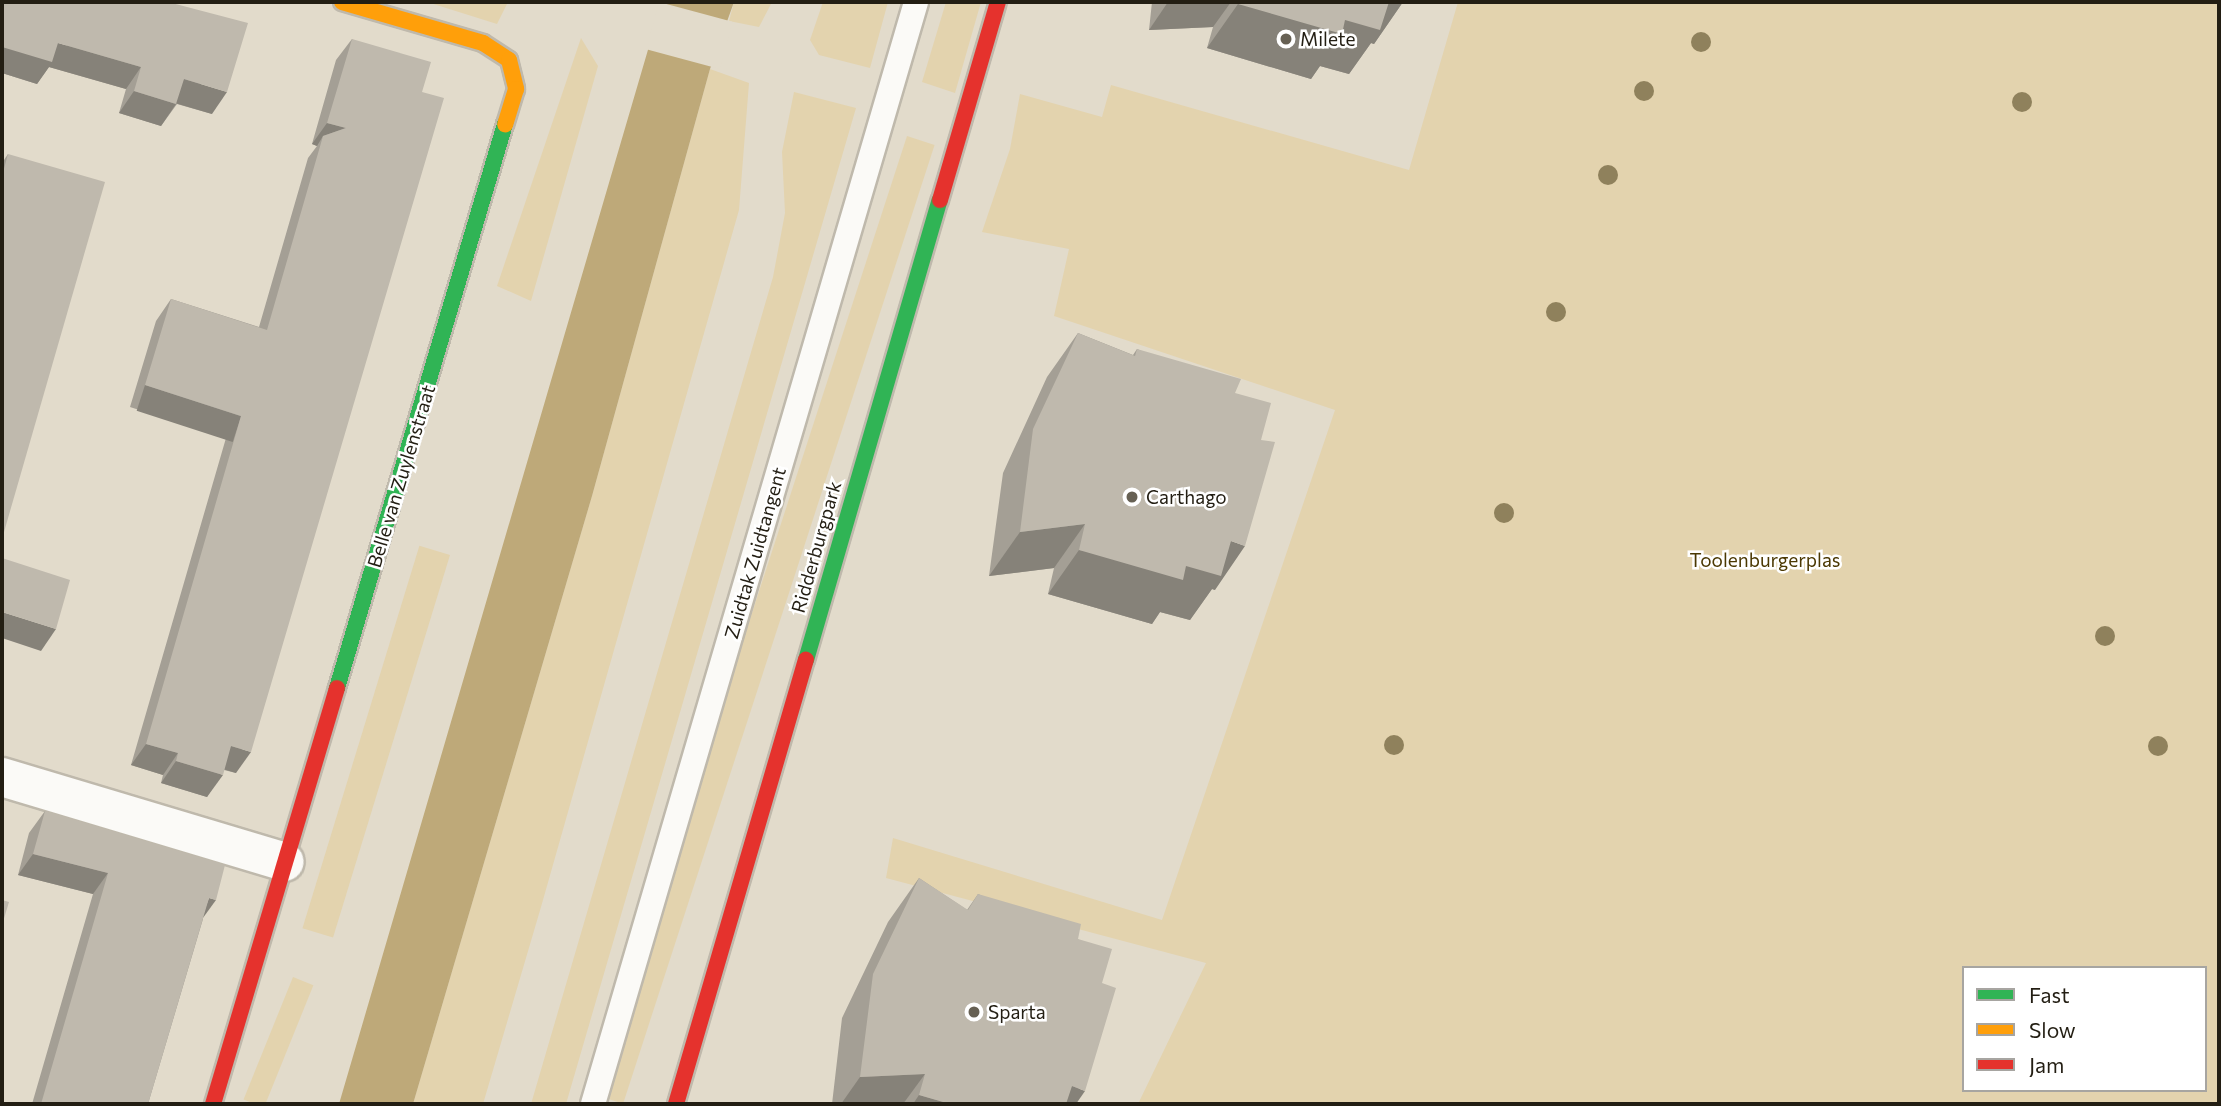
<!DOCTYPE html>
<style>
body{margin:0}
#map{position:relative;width:2221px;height:1106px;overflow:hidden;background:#e2dbcb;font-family:Commissioner,sans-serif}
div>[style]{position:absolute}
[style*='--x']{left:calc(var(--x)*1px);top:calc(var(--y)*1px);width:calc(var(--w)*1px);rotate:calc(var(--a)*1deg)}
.green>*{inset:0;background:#e3d3ae;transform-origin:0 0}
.water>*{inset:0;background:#bea979}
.pier>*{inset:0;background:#e2dbcb;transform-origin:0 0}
.roads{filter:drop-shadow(2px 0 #bfb9ac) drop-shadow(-2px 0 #bfb9ac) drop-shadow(0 2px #bfb9ac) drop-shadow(0 -2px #bfb9ac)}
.lane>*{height:24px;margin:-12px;padding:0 12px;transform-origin:12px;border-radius:12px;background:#fbfaf7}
.street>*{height:38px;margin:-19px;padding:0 19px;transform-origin:19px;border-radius:19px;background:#fbfaf7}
.fast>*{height:16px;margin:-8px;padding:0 8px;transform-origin:8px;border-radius:8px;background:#30b455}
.slow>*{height:16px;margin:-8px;padding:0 8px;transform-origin:8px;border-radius:8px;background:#ff9f0a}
.jam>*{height:16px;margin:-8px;padding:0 8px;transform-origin:8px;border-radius:8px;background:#e5322d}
.trees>*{width:20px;height:20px;margin:-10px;border-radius:50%;background:#8f815c}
.wall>*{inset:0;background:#a49f95}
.shaded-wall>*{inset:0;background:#868279;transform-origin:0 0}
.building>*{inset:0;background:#bfb9ad}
.dots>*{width:19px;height:19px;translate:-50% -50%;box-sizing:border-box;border:4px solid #fff;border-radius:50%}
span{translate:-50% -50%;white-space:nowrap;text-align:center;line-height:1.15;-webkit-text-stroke:5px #fff;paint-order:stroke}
.poi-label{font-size:19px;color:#231e13}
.left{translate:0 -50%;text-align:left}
.street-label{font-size:19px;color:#231e13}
.park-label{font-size:19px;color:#4b3802}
.frame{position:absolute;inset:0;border:4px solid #231e13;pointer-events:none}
.legend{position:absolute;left:1962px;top:966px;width:245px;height:126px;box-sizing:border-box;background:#fff;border:2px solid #a7a5a1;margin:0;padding:9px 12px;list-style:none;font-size:21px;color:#231e13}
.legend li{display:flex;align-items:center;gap:14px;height:35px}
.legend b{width:35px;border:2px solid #a7a5a1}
</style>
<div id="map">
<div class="green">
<div style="clip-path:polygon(427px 2px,508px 2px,497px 24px)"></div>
<div style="clip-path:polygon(734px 2px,772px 2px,759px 27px,729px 21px)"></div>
<div style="clip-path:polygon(823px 2px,888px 2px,870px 68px,819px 55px,810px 40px)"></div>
<div style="clip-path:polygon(946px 2px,981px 2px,955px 93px,922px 82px)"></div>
<div style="clip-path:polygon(evenodd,1458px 2px,2219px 2px,2219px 1104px,1138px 1104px,1206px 963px,886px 878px,893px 838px,1162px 920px,1335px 410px,1054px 316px,1069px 249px,982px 232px,1010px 149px,1020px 94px,1102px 117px,1111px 85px,1409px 170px,1458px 2px,1964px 968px,2205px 968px,2205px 1090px,1964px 1090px,1964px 968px)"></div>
<div style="clip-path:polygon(581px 38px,598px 66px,531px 301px,497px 286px)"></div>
<div style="clip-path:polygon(710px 69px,749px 83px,739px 210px,541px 907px,483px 1104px,413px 1104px,592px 496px)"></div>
<div style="clip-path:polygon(794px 92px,856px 108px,566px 1104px,531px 1104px,773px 277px,785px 213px,782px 152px)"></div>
<div style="left:907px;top:136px;width:29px;height:1008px;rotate:18deg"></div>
<div style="left:450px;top:555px;width:400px;height:32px;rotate:107deg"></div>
<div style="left:293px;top:977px;width:22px;height:132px;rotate:22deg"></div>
</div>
<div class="water">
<div style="clip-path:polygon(662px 2px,734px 2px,710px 69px,592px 496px,413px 1104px,339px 1104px)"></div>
</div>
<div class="pier">
<div style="left:659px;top:2px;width:76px;height:49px;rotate:15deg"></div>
</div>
<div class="roads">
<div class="lane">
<div style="--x:593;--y:1104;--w:1148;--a:-73.66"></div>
</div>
<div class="street">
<div style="--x:2;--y:777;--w:295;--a:16.7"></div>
</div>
<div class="fast">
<div style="--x:806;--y:660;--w:479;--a:-73.8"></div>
<div style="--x:337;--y:688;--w:588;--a:-73.41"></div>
</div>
<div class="slow">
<div style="--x:342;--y:2;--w:147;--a:16.2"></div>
<div style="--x:483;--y:43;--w:31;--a:33"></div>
<div style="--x:509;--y:60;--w:30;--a:76"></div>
<div style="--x:516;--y:89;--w:37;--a:107"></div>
</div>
<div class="jam">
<div style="--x:940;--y:200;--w:206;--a:-73.7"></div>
<div style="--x:213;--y:1104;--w:434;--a:-73.4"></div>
<div style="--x:676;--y:1104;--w:463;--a:-73.7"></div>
</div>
</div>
<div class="trees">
<div style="left:1701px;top:42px"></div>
<div style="left:1644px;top:91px"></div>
<div style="left:2022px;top:102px"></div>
<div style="left:1608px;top:175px"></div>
<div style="left:1556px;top:312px"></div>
<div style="left:1504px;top:513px"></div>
<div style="left:2105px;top:636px"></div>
<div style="left:1394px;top:745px"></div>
<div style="left:2158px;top:746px"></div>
</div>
<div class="wall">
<div style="clip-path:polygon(168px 2px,212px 114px,177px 104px,161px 126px,119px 113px,126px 89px,49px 67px,37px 84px,2px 73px)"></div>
<div style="clip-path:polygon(1152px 2px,1403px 2px,1374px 44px,1371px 43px,1349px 74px,1320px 66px,1311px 79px,1207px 48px,1213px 27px,1149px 30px)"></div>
<div style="clip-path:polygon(352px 39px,422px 92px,236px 773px,224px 770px,207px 797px,161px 783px,163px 775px,131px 765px,226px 438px,130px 407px,156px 321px,171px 299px,259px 327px,308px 158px,317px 146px,312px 144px,336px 60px)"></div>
<div style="clip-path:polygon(8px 154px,2px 539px,2px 163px)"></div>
<div style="clip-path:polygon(1078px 333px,1133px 355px,1137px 349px,1235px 393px,1215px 590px,1212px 589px,1190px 620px,1160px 612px,1152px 624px,1048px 594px,1054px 568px,989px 576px,1003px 473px,1047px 377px)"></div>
<div style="clip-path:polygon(45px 811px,203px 919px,148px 1104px,32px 1104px,93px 894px,18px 875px,29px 833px)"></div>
<div style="clip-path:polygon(919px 878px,967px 910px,978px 894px,1078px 939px,1102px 983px,1076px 1104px,832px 1104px,842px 1018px,888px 922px)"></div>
</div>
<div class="shaded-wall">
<div style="clip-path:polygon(1168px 2px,1231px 2px,1213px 27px,1149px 30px)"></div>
<div style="clip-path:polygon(1386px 2px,1403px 2px,1374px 44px,1371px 43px,1349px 74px,1320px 66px,1311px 79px,1207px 48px,1238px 4px,1345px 20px)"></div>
<div style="clip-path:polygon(58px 43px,141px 67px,126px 89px,49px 67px,37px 84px,2px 73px,2px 47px)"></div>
<div style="clip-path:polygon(184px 79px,227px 92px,212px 114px,168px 101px)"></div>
<div style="clip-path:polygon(134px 91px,176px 104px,161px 126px,119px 113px)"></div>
<div style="clip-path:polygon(327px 123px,346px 128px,323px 136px,317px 146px,312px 144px)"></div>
<div style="left:145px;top:385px;width:101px;height:27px;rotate:18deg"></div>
<div style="clip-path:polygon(1085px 524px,1054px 568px,989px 576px,1020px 532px)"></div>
<div style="clip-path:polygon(1231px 541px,1245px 546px,1215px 590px,1212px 589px,1190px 620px,1160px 612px,1152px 624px,1048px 594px,1079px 550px,1186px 566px)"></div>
<div style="clip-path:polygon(2px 612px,56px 629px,41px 651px,2px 638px)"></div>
<div style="clip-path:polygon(146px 744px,178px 753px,163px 775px,131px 765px)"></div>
<div style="clip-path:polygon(231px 746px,251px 752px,236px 773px,216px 767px)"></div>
<div style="clip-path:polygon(176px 761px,223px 775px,207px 797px,161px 783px)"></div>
<div style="clip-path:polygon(33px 854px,108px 873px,93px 894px,18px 875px)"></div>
<div style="clip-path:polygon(209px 898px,216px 900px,200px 922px)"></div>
<div style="clip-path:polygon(925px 1074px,903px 1104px,841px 1104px,860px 1077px)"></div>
<div style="clip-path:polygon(1072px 1086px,1085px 1091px,1076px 1104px,1059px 1104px)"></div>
<div style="clip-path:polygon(919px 1095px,951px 1104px,913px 1104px)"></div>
</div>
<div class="building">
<div style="clip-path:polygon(2px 2px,168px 2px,248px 23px,227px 92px,184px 79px,176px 104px,134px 91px,141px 67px,58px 43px,52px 62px,2px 47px)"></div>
<div style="clip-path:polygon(1239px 2px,1389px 2px,1380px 30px,1345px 20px,1342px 34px,1238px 4px)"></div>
<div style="clip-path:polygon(352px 39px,431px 62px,422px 92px,444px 98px,251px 752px,231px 746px,223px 775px,176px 761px,178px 753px,146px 744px,241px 416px,145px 385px,171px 299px,267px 330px,323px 136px,346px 128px,327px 123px)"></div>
<div style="clip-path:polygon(8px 154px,105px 182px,2px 539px,2px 176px)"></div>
<div style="clip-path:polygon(1078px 333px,1135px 356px,1137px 349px,1241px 379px,1235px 393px,1271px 403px,1261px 440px,1275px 442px,1245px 546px,1231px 541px,1221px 576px,1186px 566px,1183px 580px,1079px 550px,1085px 524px,1020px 532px,1033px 429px)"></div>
<div style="clip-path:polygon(2px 558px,70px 580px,56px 629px,2px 612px)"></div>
<div style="clip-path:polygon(45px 811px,225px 865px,216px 900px,209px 898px,148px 1104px,41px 1104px,108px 873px,33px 854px)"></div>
<div style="clip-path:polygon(919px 878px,968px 910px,978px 894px,1081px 924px,1078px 939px,1112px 949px,1102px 983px,1116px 988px,1085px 1091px,1072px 1086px,1066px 1104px,950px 1104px,919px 1095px,925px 1074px,860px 1077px,873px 974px)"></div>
<div style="clip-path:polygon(2px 900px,9px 902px,2px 925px)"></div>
</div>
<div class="dots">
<div style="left:1286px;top:39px;background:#666053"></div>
<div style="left:1132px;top:497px;background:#666053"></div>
<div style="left:974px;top:1012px;background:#666053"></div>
</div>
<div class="poi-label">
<span class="left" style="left:1300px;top:39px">Milete</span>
<span class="left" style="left:1146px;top:497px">Carthago</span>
<span class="left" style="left:988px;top:1012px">Sparta</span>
</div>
<div class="street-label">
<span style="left:401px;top:476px;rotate:-73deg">Belle van Zuylenstraat</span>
<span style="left:816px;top:547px;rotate:-74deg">Ridderburgpark</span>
<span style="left:755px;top:553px;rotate:-74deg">Zuidtak Zuidtangent</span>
</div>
<div class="park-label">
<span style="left:1765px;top:560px">Toolenburgerplas</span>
</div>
<div class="frame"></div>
<ul class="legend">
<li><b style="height:9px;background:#30b455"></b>Fast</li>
<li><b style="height:9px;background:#ff9f0a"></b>Slow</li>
<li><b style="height:9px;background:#e5322d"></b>Jam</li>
</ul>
</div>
